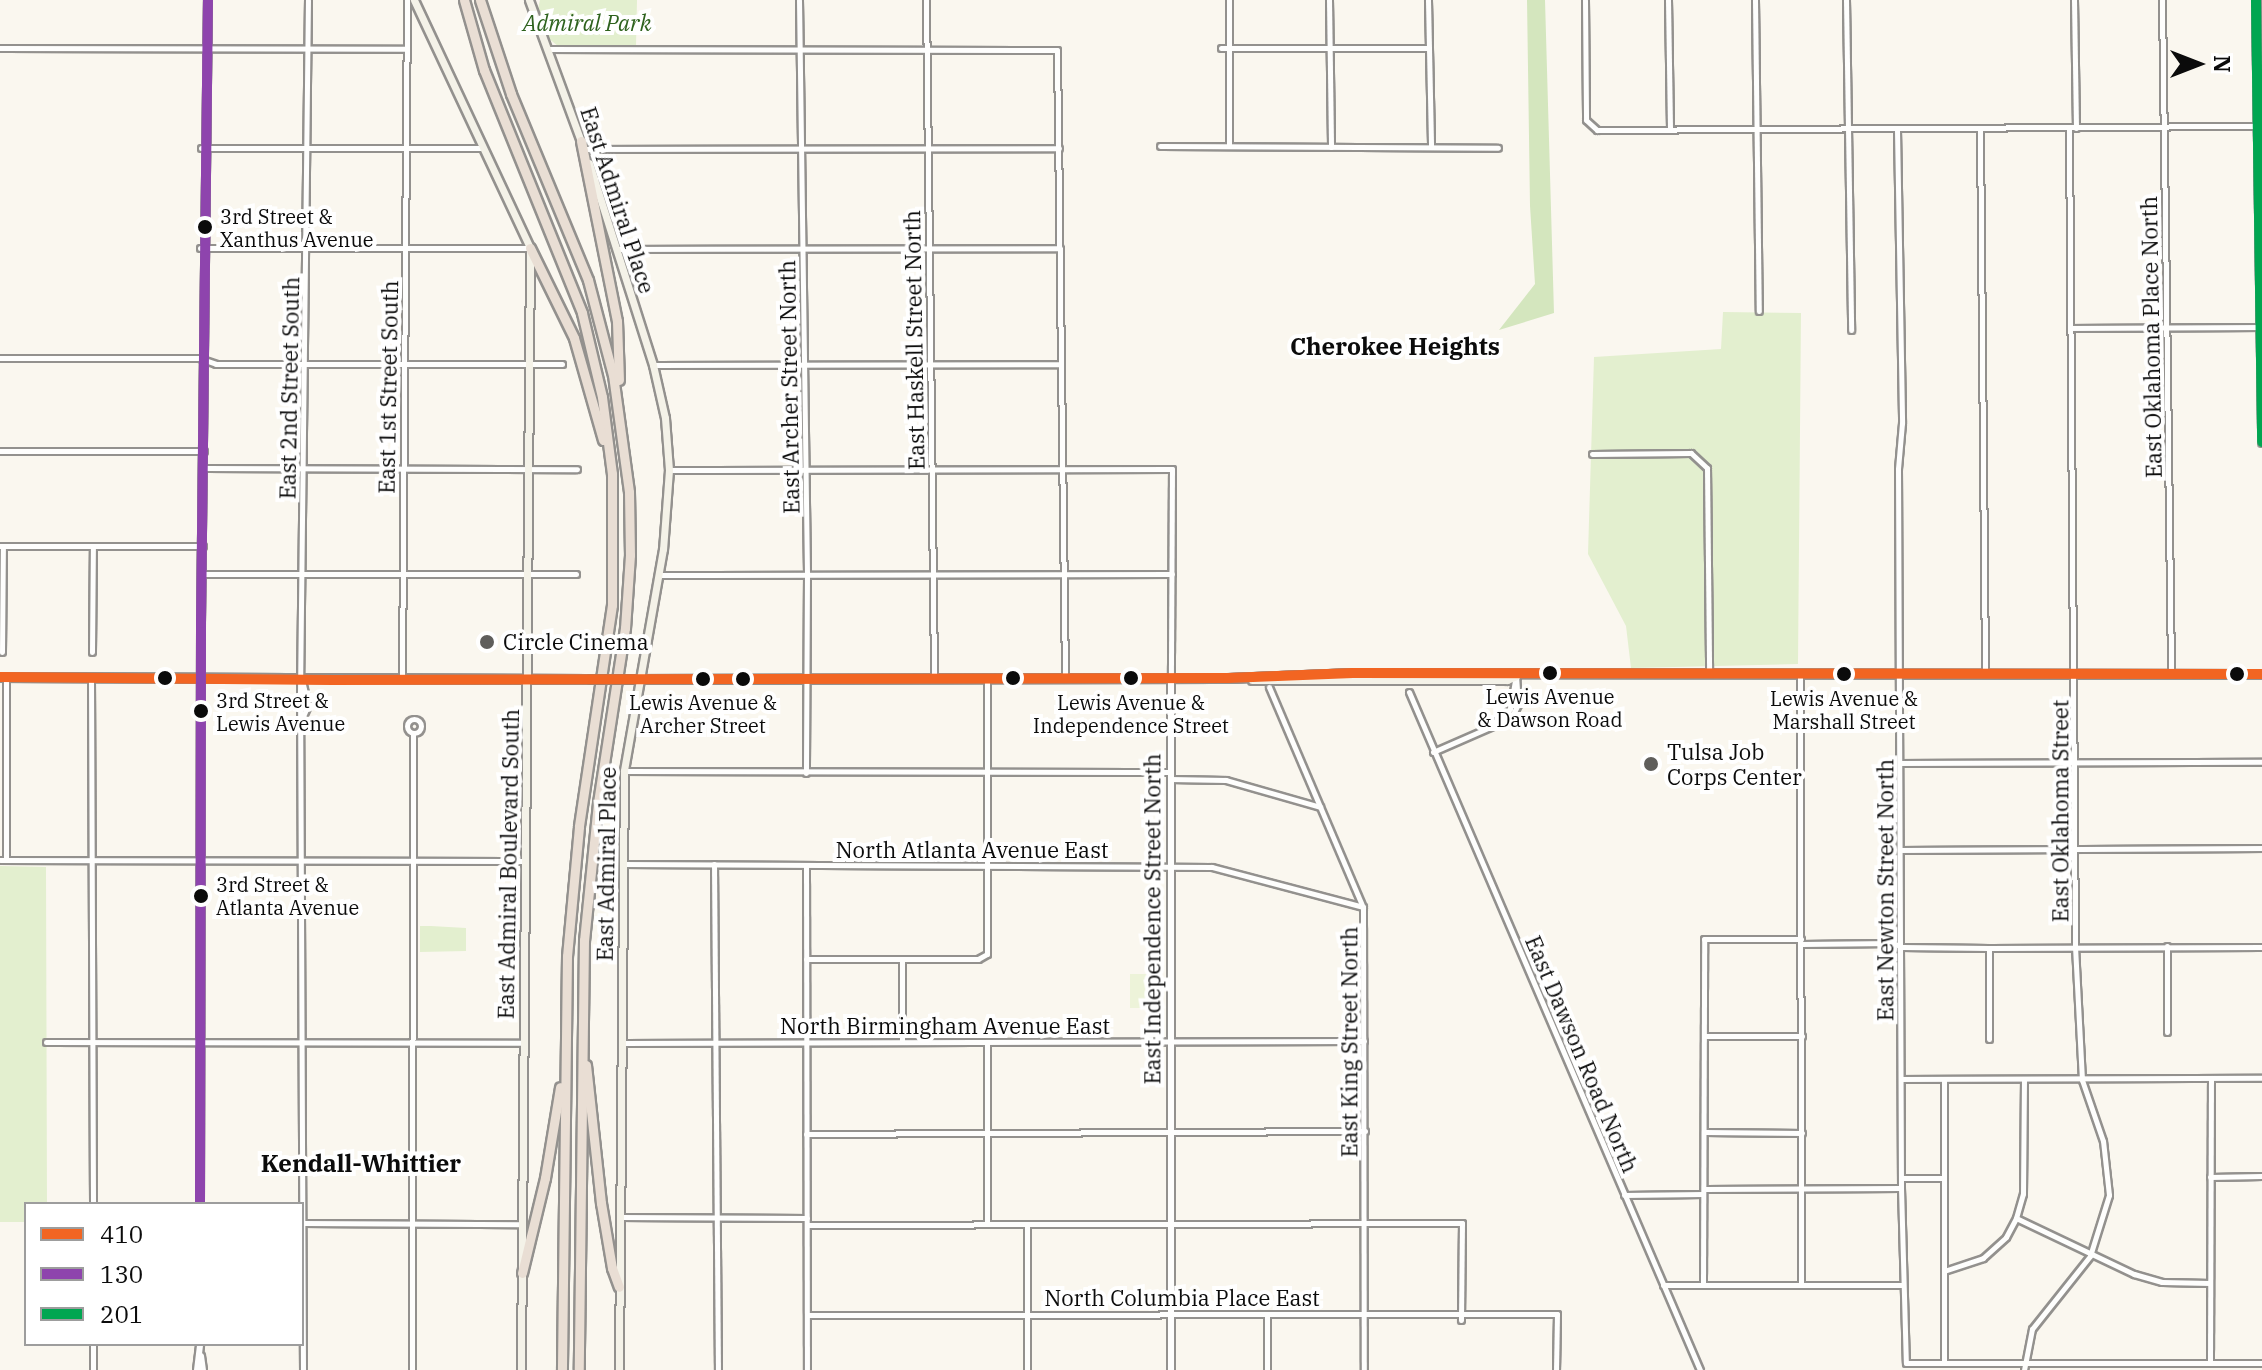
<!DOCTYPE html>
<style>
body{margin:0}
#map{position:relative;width:2262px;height:1370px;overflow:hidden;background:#faf7ef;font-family:"IBM Plex Serif",serif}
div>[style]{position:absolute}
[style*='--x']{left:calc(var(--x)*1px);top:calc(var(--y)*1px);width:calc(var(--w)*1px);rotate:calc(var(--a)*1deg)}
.green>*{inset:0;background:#e3efcf}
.forest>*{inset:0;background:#d4e6be}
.pitch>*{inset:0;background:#edf3d9;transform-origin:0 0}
.roads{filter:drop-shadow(2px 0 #93918e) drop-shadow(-2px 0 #93918e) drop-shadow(0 2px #93918e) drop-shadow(0 -2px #93918e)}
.minor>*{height:5px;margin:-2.5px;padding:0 2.5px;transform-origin:2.5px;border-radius:2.5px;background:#fefefd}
.minor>.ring{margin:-2.5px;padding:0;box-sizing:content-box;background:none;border:5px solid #fefefd;border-radius:50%}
.tertiary>*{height:6px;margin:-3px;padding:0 3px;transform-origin:3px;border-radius:3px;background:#fefefd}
.secondary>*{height:7px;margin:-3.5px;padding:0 3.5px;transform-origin:3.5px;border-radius:3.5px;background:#f4f2e8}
.motorway>*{height:9px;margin:-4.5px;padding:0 4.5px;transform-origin:4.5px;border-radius:4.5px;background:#e9ded4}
.bridges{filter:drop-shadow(2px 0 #898884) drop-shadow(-2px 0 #898884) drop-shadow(0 2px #898884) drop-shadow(0 -2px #898884)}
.secondary-bridge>*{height:7px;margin:-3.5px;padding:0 3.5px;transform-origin:3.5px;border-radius:3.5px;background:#f4f2e8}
.bus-1>*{height:10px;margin:-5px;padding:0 5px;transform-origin:5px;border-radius:5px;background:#f26522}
.bus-2>*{height:10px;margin:-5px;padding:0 5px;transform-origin:5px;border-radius:5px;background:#8e44ad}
.bus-3>*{height:10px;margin:-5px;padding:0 5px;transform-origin:5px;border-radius:5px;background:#00a651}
.dots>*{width:22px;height:22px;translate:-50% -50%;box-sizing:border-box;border:4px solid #fff;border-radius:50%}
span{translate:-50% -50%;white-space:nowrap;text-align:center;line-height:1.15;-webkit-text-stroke:8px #fff;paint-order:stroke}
.bus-label{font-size:20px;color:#0b0b0b}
.left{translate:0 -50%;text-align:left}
.park-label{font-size:22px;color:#2e621d;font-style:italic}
.street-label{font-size:22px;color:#0b0b0b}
.poi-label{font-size:22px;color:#0b0b0b}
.neighbourhood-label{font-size:24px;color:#0b0b0b;font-weight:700}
.legend{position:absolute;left:24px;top:1202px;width:280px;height:144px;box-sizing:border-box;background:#fff;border:2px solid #9d9d9d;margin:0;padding:10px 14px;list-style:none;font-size:24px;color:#0b0b0b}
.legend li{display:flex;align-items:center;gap:16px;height:40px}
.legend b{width:40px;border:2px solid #9d9d9d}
.north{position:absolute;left:2158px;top:24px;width:80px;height:80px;-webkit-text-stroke:6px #fff;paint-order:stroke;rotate:90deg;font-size:22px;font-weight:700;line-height:32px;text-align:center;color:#0b0b0b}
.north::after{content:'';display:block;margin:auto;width:28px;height:36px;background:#0b0b0b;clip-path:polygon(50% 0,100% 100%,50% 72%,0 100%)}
</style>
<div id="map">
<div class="green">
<div style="clip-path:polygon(540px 0,637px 0,636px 46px,558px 46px,548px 38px,538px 9px)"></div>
<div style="clip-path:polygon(1723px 312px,1801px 313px,1798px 664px,1631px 668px,1626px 626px,1588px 554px,1594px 357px,1721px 349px)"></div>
<div style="clip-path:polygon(0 866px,46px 867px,47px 1204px,26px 1204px,26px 1222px,0 1222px)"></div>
<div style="clip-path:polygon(431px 926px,466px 928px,466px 951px,420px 952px,420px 926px)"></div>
</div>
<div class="forest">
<div style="clip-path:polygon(1527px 0,1545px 0,1554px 313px,1499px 330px,1535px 284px,1530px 206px)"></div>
</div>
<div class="pitch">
<div style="left:1130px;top:974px;width:23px;height:34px"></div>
</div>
<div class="roads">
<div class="minor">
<div style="--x:799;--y:0;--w:575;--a:89.2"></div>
<div style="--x:807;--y:575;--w:198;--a:90.3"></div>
<div style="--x:926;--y:0;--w:679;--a:89.32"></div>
<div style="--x:1229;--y:0;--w:146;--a:90"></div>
<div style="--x:1329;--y:0;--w:147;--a:89.2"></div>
<div style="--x:1428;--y:0;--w:147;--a:88.8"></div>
<div style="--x:1585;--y:0;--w:120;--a:89.5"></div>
<div style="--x:1586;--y:120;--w:15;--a:42"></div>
<div style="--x:1597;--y:130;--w:660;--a:-0.35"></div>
<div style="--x:1668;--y:0;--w:129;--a:89.1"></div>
<div style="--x:1755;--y:0;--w:311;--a:89.3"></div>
<div style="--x:1846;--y:0;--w:330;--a:89.1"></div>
<div style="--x:2074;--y:0;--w:128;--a:89.1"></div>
<div style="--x:2162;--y:0;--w:674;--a:89.23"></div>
<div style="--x:0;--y:48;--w:406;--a:0.1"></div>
<div style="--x:1221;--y:48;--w:208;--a:0"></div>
<div style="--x:547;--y:49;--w:510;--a:0.11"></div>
<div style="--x:1057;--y:50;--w:629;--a:89.27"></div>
<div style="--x:1897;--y:130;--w:293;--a:89"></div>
<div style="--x:1902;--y:423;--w:46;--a:95"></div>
<div style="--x:1898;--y:469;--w:719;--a:89.76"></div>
<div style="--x:1901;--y:1188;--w:175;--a:88.4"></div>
<div style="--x:1906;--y:1363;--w:356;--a:0"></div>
<div style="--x:1980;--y:130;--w:544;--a:89.47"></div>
<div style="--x:1160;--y:146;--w:338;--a:0.3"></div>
<div style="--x:201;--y:148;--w:282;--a:0"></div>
<div style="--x:584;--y:149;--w:475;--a:-0.1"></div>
<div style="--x:200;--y:248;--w:329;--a:0"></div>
<div style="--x:617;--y:249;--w:443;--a:-0.1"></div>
<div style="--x:2071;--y:328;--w:189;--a:-0.3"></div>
<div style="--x:0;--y:358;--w:199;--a:0"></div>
<div style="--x:199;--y:358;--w:18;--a:19"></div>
<div style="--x:216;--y:364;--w:346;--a:0"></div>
<div style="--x:653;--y:365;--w:408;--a:-0.1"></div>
<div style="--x:0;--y:451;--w:204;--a:0"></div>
<div style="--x:1592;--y:454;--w:99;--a:-0.6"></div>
<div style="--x:1691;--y:453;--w:22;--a:43"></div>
<div style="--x:1707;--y:468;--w:206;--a:89.4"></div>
<div style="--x:205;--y:468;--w:372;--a:0.2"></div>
<div style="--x:669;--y:470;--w:503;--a:-0.11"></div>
<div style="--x:1172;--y:469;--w:209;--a:90.3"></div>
<div style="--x:0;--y:546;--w:203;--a:0"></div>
<div style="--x:203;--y:574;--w:373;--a:0"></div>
<div style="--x:659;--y:575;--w:513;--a:-0.11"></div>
<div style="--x:2;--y:652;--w:106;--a:-89.5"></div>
<div style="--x:92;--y:652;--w:106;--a:-89.5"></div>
<div style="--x:1800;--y:675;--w:610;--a:89.91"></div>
<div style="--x:402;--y:678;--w:678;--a:-89.58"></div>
<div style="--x:91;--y:679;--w:525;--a:89.78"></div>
<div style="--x:302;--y:680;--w:26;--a:77"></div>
<div style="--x:308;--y:705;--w:12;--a:114"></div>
<div style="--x:1269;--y:687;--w:239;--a:66.9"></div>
<div style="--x:1363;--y:907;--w:463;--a:89.9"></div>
<div style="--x:1409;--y:692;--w:738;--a:66.77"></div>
<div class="ring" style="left:407px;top:719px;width:9px;height:9px"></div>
<div style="--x:1489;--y:727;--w:28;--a:-41"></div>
<div style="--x:1510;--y:709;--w:34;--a:-80"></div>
<div style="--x:1433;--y:752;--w:85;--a:-23.6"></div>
<div style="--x:1511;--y:718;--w:16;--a:-63"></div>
<div style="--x:1518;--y:704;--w:28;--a:-94"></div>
<div style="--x:1901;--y:763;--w:361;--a:-0.2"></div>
<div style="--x:624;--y:771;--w:546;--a:0.1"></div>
<div style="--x:1170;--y:779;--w:56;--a:1"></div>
<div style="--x:1226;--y:780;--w:98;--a:16"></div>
<div style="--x:1902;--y:850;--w:360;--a:-0.3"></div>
<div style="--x:0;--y:860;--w:526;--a:0.11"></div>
<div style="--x:6;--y:860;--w:183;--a:-90"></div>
<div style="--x:623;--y:864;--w:589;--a:0.29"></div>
<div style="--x:1212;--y:867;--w:156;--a:14.8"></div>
<div style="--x:714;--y:864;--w:506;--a:89.55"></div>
<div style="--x:806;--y:865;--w:505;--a:89.89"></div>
<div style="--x:1801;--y:944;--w:92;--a:-0.6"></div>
<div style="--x:1893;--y:943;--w:10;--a:24"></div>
<div style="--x:1902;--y:947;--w:87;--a:0.7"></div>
<div style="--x:1989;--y:948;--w:273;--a:-0.2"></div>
<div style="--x:2167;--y:946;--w:86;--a:90"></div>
<div style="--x:806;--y:959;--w:172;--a:0"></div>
<div style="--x:978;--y:959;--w:10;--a:-29"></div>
<div style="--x:987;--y:954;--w:275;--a:-90"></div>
<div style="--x:902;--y:959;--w:83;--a:90"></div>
<div style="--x:1704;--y:1036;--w:98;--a:0"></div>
<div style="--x:1989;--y:1039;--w:91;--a:-90"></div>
<div style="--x:46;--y:1042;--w:478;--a:0.1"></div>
<div style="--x:622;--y:1043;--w:742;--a:-0.15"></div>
<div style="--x:1901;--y:1079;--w:361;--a:-0.2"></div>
<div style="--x:1944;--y:1079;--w:284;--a:90"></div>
<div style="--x:1705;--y:1132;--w:97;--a:0.6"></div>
<div style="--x:806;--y:1134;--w:559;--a:-0.31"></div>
<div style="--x:2210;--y:1177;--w:52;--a:-1.1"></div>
<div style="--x:1901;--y:1178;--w:43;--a:0"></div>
<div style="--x:1705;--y:1189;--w:196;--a:-0.3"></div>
<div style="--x:1624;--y:1195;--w:79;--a:-0.7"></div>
<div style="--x:620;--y:1217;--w:187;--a:0.3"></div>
<div style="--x:2016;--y:1218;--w:131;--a:25.4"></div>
<div style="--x:2134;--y:1274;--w:29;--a:16"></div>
<div style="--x:2162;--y:1282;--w:48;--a:1.2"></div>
<div style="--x:303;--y:1223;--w:219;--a:0.3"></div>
<div style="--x:987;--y:1224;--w:181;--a:-90"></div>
<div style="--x:807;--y:1225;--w:655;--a:-0.17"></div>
<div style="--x:1462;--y:1223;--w:97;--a:90.6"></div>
<div style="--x:1944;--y:1271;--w:41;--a:-18.4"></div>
<div style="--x:1983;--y:1258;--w:31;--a:-42"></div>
<div style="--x:2006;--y:1237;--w:21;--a:-62"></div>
<div style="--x:2016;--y:1218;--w:25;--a:-74"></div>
<div style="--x:2023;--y:1194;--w:115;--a:-89.5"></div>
<div style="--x:1663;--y:1285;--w:239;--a:0"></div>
<div style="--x:1703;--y:1285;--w:346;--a:-89.8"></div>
<div style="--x:1704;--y:939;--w:97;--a:0"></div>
<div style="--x:1267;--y:1314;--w:56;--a:90"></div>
<div style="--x:807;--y:1315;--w:750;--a:-0.08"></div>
<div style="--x:1557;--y:1314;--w:56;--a:91"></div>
<div style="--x:93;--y:1344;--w:26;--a:90"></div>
<div style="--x:2210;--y:1362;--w:283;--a:-89.8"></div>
<div style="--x:303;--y:1370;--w:677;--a:-90.25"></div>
<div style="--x:300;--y:693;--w:693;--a:-89.34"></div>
<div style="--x:412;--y:1370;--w:637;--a:-89.91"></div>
<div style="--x:1027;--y:1370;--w:146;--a:-90"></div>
<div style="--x:2024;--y:1370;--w:42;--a:-79"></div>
<div style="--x:2032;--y:1329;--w:93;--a:-51.5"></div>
<div style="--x:2090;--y:1256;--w:64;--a:-72.7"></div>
<div style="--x:2109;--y:1195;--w:54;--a:-96.3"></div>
<div style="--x:2103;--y:1141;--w:65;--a:-109"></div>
<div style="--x:2082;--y:1080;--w:134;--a:-93"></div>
<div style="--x:2075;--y:946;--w:818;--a:-90.42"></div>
</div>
<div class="tertiary">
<div style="--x:200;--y:1204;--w:581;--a:-89.9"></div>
<div style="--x:201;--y:623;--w:623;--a:-89.36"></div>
<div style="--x:201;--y:1356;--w:14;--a:82"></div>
<div style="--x:197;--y:1370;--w:26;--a:-83"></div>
<div style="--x:1171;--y:1370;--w:692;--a:-90"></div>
</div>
<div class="secondary">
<div style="--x:414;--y:0;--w:274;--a:64.9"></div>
<div style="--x:530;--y:248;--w:1122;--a:90.46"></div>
<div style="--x:529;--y:0;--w:153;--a:69.8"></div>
<div style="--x:2256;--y:0;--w:442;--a:89.2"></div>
<div style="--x:589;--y:163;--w:212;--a:72.4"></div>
<div style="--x:653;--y:365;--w:54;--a:77.2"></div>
<div style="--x:665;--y:418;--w:52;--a:85.6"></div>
<div style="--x:669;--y:470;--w:79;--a:94.3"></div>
<div style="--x:663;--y:549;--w:225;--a:100"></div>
<div style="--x:624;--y:771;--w:599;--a:90.48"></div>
<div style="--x:0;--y:677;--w:591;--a:0.19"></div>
<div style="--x:631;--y:679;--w:597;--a:-0.1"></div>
<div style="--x:1228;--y:678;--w:125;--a:-2.3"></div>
<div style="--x:1353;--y:673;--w:909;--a:0.06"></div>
<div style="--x:1252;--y:680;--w:255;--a:0"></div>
<div style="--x:1507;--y:680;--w:10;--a:-24"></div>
</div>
<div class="motorway">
<div style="--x:464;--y:0;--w:73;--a:74.1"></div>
<div style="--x:484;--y:70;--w:262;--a:68"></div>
<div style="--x:582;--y:313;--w:86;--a:76.6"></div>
<div style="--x:602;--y:397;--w:78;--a:82.6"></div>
<div style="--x:612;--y:474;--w:131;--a:90"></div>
<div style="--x:612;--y:605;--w:224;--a:98.5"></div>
<div style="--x:579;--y:827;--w:130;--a:95.3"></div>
<div style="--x:567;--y:956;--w:414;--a:90.7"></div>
<div style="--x:480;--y:0;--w:99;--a:71.7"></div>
<div style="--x:511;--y:94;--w:201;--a:67.5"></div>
<div style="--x:588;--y:280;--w:98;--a:75.3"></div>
<div style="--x:613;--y:375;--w:118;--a:82.2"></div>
<div style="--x:629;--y:492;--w:63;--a:89.1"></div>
<div style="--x:630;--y:555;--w:73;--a:93.9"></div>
<div style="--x:625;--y:628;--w:177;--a:98.8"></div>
<div style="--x:598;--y:803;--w:138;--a:95.8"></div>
<div style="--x:584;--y:940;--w:430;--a:90.7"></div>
<div style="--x:581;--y:141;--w:184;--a:78.7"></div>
<div style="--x:617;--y:321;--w:59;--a:88.1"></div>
<div style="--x:530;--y:248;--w:100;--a:63.9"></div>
<div style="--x:574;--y:338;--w:106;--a:74.1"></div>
<div style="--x:586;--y:1065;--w:139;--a:83.8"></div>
<div style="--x:601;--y:1203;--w:66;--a:80.4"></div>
<div style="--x:612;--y:1268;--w:20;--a:70"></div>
<div style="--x:522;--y:1273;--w:98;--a:-76.4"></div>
<div style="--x:545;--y:1178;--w:92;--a:-80.6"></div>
</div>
</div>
<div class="bridges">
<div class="secondary-bridge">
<div style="--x:591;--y:679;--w:40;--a:0"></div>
</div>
</div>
<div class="bus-1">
<div style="--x:0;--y:677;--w:333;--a:0.5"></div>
<div style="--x:333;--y:680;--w:895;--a:-0.13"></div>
<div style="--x:1228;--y:678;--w:125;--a:-2.3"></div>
<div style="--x:1353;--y:673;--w:909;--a:0.06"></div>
</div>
<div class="bus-2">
<div style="--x:200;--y:1204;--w:581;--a:-89.9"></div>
<div style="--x:201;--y:623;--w:623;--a:-89.36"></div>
</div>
<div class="bus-3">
<div style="--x:2256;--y:0;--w:442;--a:89.2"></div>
</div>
<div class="dots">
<div style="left:205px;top:227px;background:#0b0b0b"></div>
<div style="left:487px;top:642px;background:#5f5e5b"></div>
<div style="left:1550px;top:673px;background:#0b0b0b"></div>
<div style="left:1844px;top:674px;background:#0b0b0b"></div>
<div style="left:2237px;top:674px;background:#0b0b0b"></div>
<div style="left:165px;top:678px;background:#0b0b0b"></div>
<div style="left:1013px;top:678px;background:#0b0b0b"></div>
<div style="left:1131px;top:678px;background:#0b0b0b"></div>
<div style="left:703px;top:679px;background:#0b0b0b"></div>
<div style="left:743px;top:679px;background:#0b0b0b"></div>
<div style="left:201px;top:711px;background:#0b0b0b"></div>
<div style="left:1651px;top:764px;background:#5f5e5b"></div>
<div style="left:201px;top:896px;background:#0b0b0b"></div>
</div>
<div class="bus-label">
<span class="left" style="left:220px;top:228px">3rd Street &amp;<br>Xanthus Avenue</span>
<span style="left:1550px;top:708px">Lewis Avenue<br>&amp; Dawson Road</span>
<span style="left:1844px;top:710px">Lewis Avenue &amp;<br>Marshall Street</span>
<span class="left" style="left:216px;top:712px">3rd Street &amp;<br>Lewis Avenue</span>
<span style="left:703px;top:714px">Lewis Avenue &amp;<br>Archer Street</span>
<span style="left:1131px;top:714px">Lewis Avenue &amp;<br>Independence Street</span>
<span class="left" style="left:216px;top:896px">3rd Street &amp;<br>Atlanta Avenue</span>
</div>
<div class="park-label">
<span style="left:587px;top:23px">Admiral Park</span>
</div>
<div class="street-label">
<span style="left:618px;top:200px;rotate:72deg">East Admiral Place</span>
<span style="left:2151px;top:337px;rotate:-91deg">East Oklahoma Place North</span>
<span style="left:914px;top:340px;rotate:-91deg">East Haskell Street North</span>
<span style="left:388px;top:387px;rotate:-89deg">East 1st Street South</span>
<span style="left:789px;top:387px;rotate:-91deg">East Archer Street North</span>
<span style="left:289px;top:388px;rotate:-89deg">East 2nd Street South</span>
<span style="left:2060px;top:811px;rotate:-90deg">East Oklahoma Street</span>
<span style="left:972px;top:850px">North Atlanta Avenue East</span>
<span style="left:508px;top:864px;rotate:-89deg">East Admiral Boulevard South</span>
<span style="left:606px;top:864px;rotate:-89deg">East Admiral Place</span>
<span style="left:1885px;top:890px;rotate:-90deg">East Newton Street North</span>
<span style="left:1152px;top:919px;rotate:-90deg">East Independence Street North</span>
<span style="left:945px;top:1026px">North Birmingham Avenue East</span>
<span style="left:1349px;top:1042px;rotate:-90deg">East King Street North</span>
<span style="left:1582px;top:1054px;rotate:67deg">East Dawson Road North</span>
<span style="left:1182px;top:1298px">North Columbia Place East</span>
</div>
<div class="poi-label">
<span class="left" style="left:503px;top:642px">Circle Cinema</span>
<span class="left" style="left:1667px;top:764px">Tulsa Job<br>Corps Center</span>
</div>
<div class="neighbourhood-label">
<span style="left:1395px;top:347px">Cherokee Heights</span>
<span style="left:361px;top:1164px">Kendall-Whittier</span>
</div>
<ul class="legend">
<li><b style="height:10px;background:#f26522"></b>410</li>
<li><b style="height:10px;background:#8e44ad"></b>130</li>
<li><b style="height:10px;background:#00a651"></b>201</li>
</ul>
<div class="north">N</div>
</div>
